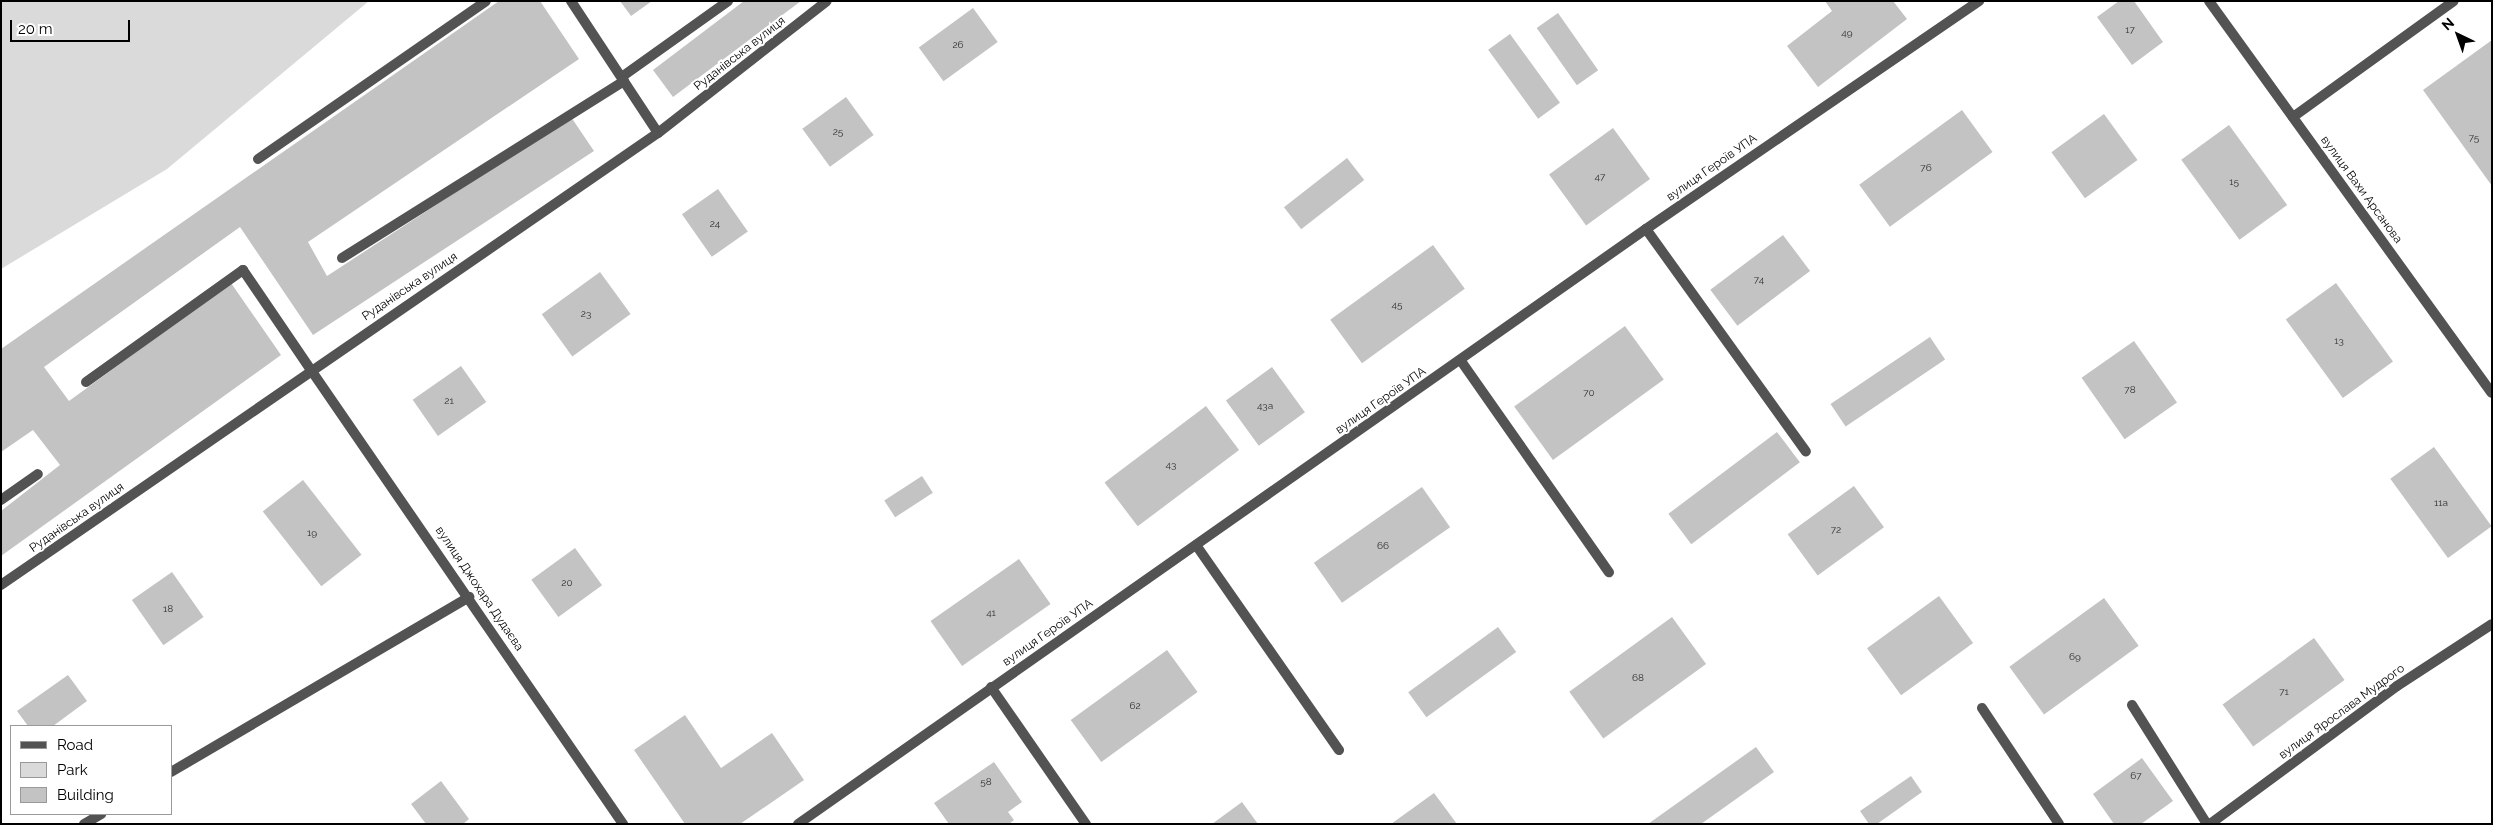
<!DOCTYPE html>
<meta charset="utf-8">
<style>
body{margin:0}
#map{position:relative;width:2493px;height:825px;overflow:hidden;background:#fff;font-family:Raleway,sans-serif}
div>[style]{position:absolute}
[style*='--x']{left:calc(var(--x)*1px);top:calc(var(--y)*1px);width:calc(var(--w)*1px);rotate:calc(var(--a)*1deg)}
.green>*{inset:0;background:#dadada}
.building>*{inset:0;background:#c3c3c3;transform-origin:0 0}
.service>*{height:10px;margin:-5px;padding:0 5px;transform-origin:5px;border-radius:5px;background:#535353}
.minor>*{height:10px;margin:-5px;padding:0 5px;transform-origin:5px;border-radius:5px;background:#535353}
.tertiary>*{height:10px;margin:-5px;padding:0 5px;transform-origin:5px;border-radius:5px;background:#535353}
span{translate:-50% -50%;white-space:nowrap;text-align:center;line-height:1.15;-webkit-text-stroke:4px #fff;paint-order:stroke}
.number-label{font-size:10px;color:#313131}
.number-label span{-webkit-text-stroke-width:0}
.street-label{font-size:12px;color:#000}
.frame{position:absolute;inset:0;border:2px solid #000;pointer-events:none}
.legend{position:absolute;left:10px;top:725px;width:162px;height:90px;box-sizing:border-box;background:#fff;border:1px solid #999;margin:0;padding:6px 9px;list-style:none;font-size:15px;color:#000}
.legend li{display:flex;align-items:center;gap:10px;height:25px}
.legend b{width:25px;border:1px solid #999}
.north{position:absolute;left:2433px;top:10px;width:50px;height:50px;-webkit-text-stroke:4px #fff;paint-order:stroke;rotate:318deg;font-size:14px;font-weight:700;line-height:20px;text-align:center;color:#000}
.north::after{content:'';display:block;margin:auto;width:18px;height:22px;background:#000;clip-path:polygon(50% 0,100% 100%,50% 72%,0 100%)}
.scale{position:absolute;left:10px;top:20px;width:120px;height:22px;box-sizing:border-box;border:2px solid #000;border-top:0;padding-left:6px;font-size:15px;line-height:18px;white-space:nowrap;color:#000;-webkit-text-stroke:4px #fff;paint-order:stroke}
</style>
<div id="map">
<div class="green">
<div style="clip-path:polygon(1px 1px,369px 1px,167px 169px,1px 269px)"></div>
</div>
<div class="building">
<div style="clip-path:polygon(499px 1px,540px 1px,579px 59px,308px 242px,327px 276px,571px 117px,594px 151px,313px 335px,240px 227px,44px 367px,69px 401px,231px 283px,281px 355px,1px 556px,1px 511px,60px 465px,33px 430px,1px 452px,1px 349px)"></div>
<div style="clip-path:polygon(620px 1px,652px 1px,631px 16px)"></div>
<div style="clip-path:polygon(744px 1px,801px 1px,673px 97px,653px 70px)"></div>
<div style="clip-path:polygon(1825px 1px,1893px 1px,1907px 19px,1818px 87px,1787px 46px,1832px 11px)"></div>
<div style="clip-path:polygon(2119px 1px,2134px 1px,2163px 42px,2132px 65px,2097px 17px)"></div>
<div style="left:973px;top:8px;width:42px;height:67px;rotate:54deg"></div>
<div style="left:1558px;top:13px;width:70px;height:26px;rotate:55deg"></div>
<div style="left:1510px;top:34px;width:85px;height:27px;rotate:54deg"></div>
<div style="clip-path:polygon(2492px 40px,2492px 186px,2423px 90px)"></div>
<div style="left:846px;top:97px;width:47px;height:54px;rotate:54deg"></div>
<div style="left:1962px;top:110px;width:52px;height:127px;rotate:54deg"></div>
<div style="left:2104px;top:114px;width:57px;height:65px;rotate:54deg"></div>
<div style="left:2229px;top:125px;width:99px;height:59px;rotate:54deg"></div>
<div style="left:1613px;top:128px;width:63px;height:79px;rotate:54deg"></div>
<div style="left:1347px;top:158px;width:28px;height:80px;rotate:52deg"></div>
<div style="left:718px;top:189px;width:52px;height:44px;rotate:55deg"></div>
<div style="left:1783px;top:235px;width:45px;height:91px;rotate:53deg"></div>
<div style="left:1433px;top:245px;width:54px;height:127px;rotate:54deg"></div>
<div style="left:600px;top:272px;width:52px;height:72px;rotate:54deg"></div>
<div style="left:2336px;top:283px;width:97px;height:62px;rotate:54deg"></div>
<div style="left:1625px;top:326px;width:66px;height:137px;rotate:54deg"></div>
<div style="left:1930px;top:337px;width:27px;height:120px;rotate:56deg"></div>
<div style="left:2134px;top:341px;width:75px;height:64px;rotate:55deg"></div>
<div style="left:461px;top:366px;width:44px;height:59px;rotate:55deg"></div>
<div style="left:1272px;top:367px;width:56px;height:57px;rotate:54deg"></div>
<div style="left:1206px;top:406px;width:55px;height:127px;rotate:53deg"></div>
<div style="left:1777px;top:432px;width:38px;height:136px;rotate:53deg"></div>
<div style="left:2434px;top:447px;width:98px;height:54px;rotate:54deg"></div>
<div style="left:922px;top:476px;width:20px;height:45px;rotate:57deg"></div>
<div style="left:303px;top:480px;width:95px;height:51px;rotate:52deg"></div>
<div style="left:1854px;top:486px;width:51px;height:82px;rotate:54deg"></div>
<div style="left:1422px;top:487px;width:49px;height:132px;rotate:55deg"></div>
<div style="left:575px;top:548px;width:46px;height:54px;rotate:54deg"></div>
<div style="left:1019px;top:559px;width:55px;height:108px;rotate:55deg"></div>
<div style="left:172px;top:572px;width:55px;height:49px;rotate:55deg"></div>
<div style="left:1939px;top:596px;width:58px;height:89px;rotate:54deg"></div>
<div style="left:2104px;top:598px;width:59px;height:117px;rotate:54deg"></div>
<div style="left:1672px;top:617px;width:58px;height:127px;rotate:54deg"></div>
<div style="left:1498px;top:627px;width:31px;height:111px;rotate:54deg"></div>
<div style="left:2314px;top:638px;width:52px;height:113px;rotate:54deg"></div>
<div style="left:1167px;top:650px;width:52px;height:119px;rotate:54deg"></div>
<div style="clip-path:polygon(68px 675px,87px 701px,53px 726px,28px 726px,17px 711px)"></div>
<div style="clip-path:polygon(685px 715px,721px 768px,772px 733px,804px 780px,740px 824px,685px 824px,634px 750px)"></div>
<div style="clip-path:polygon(1756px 747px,1774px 772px,1701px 824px,1648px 824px)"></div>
<div style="clip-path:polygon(2142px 758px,2173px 801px,2141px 824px,2114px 824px,2093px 794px)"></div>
<div style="clip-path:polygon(994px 762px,1022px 802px,1008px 812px,1014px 820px,1009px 824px,949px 824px,934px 803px)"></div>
<div style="clip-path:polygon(1911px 776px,1922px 792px,1877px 824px,1869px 824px,1860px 811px)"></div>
<div style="clip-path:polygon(441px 781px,469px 819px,463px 824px,426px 824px,411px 804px)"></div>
<div style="clip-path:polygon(1434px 793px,1457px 824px,1391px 824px)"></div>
<div style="clip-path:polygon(1242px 802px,1258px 824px,1212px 824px)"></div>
</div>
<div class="service">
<div style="--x:571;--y:1;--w:158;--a:56.6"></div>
<div style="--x:623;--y:76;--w:129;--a:-35.5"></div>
<div style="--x:2293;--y:117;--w:198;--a:-35.8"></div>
<div style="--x:258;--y:159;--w:277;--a:-34.7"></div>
<div style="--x:1646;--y:229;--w:274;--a:54.3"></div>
<div style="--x:342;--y:258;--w:333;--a:-32.1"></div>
<div style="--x:1461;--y:361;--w:258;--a:55"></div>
<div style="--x:86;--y:382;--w:193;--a:-35.5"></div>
<div style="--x:243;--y:270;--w:121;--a:55.8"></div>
<div style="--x:1;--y:500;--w:45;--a:-35.1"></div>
<div style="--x:1196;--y:545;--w:250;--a:55.1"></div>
<div style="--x:991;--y:687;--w:167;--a:55.3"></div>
<div style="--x:2132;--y:705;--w:141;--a:57.8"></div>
<div style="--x:1982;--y:708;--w:139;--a:56.4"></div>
<div style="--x:171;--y:772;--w:346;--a:-30.4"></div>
<div style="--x:84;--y:824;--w:20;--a:-30"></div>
</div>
<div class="minor">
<div style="--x:2209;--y:1;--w:483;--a:54.2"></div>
<div style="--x:311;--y:370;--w:551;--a:55.5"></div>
<div style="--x:1;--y:585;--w:797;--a:-34.53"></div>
<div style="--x:658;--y:133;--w:214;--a:-38"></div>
<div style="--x:798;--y:824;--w:1036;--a:-35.06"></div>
<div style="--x:1646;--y:229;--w:404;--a:-34.4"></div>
</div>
<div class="tertiary">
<div style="--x:2210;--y:824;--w:232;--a:-36.4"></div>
<div style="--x:2397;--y:686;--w:113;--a:-33.1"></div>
</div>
<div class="number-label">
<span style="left:2130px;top:30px">17</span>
<span style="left:1847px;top:33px">49</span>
<span style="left:958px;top:45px">26</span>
<span style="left:838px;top:132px">25</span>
<span style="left:2474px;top:138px">75</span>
<span style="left:1926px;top:168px">76</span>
<span style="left:1600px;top:177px">47</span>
<span style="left:2234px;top:182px">15</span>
<span style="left:715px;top:224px">24</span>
<span style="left:1759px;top:280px">74</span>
<span style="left:1397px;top:305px">45</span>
<span style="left:586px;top:314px">23</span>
<span style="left:2339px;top:341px">13</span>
<span style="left:2130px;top:390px">78</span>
<span style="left:1589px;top:393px">70</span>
<span style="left:449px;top:401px">21</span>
<span style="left:1265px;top:406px">43а</span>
<span style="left:1171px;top:465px">43</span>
<span style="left:2441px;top:503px">11а</span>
<span style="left:1836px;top:530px">72</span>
<span style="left:312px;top:533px">19</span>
<span style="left:1383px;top:546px">66</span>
<span style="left:567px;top:583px">20</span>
<span style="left:168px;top:609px">18</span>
<span style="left:991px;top:613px">41</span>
<span style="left:2075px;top:657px">69</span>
<span style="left:1638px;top:678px">68</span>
<span style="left:2284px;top:692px">71</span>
<span style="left:1135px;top:706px">62</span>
<span style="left:2136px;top:776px">67</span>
<span style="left:986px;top:782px">58</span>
</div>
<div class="street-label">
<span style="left:740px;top:54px;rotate:-38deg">Руданівська вулиця</span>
<span style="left:1712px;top:168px;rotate:-35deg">вулиця Героїв УПА</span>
<span style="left:2361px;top:190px;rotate:54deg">вулиця Вахи Арсанова</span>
<span style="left:410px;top:287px;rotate:-34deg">Руданівська вулиця</span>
<span style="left:1381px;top:401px;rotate:-35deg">вулиця Героїв УПА</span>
<span style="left:77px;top:518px;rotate:-35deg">Руданівська вулиця</span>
<span style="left:479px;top:589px;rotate:56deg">вулиця Джохара Дудаєва</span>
<span style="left:1048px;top:633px;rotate:-35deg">вулиця Героїв УПА</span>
<span style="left:2342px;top:712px;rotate:-36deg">вулиця Ярослава Мудрого</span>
</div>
<div class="frame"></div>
<ul class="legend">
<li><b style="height:6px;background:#535353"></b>Road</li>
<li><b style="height:14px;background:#dadada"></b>Park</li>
<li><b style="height:14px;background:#c3c3c3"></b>Building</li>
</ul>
<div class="north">N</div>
<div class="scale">20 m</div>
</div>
